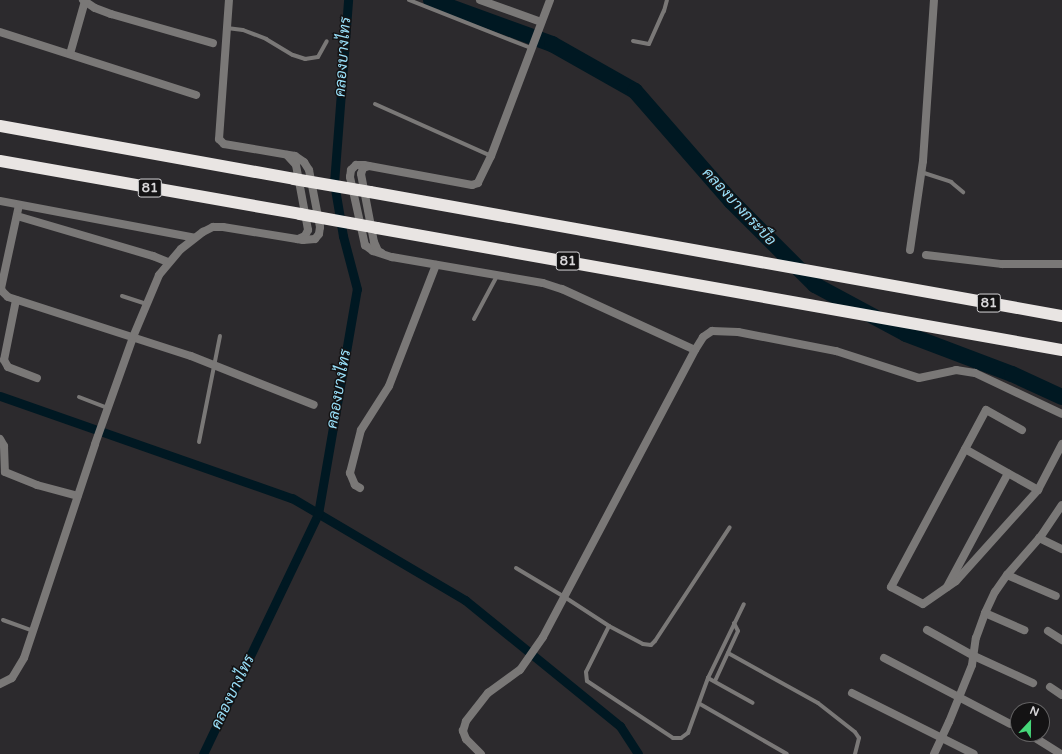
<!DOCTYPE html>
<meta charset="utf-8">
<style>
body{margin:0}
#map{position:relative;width:1062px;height:754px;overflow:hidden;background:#2c2a2d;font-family:"Varela Round",Sarabun,sans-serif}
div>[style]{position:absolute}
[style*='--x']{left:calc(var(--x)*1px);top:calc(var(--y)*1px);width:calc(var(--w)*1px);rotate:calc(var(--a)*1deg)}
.canal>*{height:9px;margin:-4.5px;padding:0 4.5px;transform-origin:4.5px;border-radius:4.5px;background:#001822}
.river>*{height:16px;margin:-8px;padding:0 8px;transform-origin:8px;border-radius:8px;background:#001822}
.service>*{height:4px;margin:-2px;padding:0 2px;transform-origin:2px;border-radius:2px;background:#7a7877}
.minor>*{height:8px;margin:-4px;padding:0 4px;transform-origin:4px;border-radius:4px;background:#7a7877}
.tertiary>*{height:8px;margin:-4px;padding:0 4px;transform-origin:4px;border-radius:4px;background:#7a7877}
.motorway>*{height:12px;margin:-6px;padding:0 6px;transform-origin:6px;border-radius:6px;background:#e9e5e3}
.motorway-bridge>*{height:12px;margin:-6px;padding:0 6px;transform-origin:6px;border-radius:6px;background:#e9e5e3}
span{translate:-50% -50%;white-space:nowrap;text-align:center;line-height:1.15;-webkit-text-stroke:3px #141314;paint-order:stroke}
.shield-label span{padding:1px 3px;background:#141314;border:1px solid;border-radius:3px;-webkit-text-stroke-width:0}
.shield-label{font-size:13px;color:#d7d6d8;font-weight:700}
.water-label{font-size:15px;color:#99e0fa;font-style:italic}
.north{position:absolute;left:1010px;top:702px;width:40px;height:40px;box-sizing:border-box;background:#141314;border:1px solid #626162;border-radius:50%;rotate:22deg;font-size:11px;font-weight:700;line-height:16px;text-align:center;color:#d7d6d8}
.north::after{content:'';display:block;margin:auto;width:14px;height:18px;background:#46d779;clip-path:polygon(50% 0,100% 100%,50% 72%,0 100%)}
</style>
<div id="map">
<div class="canal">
<div style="--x:0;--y:396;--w:309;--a:19.3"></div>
<div style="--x:292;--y:498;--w:201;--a:30.5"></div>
<div style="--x:465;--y:600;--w:200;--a:39.1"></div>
<div style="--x:620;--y:726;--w:33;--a:57"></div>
<div style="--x:203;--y:754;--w:266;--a:-64.4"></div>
<div style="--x:318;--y:514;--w:228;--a:-80.2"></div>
<div style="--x:357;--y:289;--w:55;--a:-104.8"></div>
<div style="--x:343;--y:236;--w:54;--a:-99.6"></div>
<div style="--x:334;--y:183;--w:184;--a:-85.6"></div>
</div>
<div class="river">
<div style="--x:431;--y:0;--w:129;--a:20"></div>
<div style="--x:552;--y:44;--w:95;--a:29.5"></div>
<div style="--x:635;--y:91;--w:146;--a:48.9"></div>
<div style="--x:731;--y:201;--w:119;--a:45"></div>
<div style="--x:815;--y:285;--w:103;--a:28.3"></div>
<div style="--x:906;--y:334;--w:113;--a:20.7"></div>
<div style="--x:1012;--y:374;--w:55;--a:24.7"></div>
</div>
<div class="service">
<div style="--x:409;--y:0;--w:131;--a:21.5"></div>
<div style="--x:227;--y:28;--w:16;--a:7"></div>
<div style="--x:243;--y:30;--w:25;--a:21"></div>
<div style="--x:266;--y:39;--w:31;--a:31"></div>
<div style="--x:293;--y:55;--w:13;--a:18"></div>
<div style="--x:305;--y:59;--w:13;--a:-9"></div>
<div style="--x:318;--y:57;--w:18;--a:-61"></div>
<div style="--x:633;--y:41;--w:16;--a:11"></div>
<div style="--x:649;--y:44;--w:36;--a:-66"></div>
<div style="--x:664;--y:11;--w:11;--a:-75"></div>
<div style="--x:375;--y:104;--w:127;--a:24.1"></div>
<div style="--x:921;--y:172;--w:32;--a:18"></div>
<div style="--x:951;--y:182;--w:16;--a:40"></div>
<div style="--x:122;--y:296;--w:25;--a:18"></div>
<div style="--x:474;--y:319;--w:49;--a:-61.9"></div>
<div style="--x:79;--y:397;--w:31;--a:21"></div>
<div style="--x:199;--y:442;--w:108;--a:-78.8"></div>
<div style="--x:516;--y:568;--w:55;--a:30.8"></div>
<div style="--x:563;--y:596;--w:55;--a:33.1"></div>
<div style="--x:609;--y:626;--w:38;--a:28"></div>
<div style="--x:643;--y:644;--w:8;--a:7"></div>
<div style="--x:651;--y:645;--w:6;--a:-45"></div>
<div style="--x:655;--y:641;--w:136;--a:-56.7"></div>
<div style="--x:3;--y:620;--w:32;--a:20"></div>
<div style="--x:609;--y:626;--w:51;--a:116.6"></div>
<div style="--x:586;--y:672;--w:9;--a:84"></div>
<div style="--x:587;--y:681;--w:103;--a:33.5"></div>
<div style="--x:673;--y:738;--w:8;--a:0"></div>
<div style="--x:681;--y:738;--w:9;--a:-36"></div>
<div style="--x:688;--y:733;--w:59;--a:-70"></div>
<div style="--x:708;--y:678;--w:82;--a:-64.1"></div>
<div style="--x:728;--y:653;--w:103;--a:29.1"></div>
<div style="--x:818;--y:703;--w:47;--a:38.1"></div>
<div style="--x:855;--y:732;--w:7;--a:56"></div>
<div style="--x:859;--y:738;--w:16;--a:104"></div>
<div style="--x:708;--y:678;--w:51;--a:29.1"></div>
<div style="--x:715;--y:681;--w:55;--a:-65.3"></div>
<div style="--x:738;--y:631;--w:9;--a:-117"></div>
<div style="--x:700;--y:704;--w:100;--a:29.9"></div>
</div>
<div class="minor">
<div style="--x:83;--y:0;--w:14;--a:34"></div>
<div style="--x:95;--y:8;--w:17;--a:21"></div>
<div style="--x:111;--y:14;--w:106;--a:15.9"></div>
<div style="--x:480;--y:0;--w:65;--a:19.8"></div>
<div style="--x:550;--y:0;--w:167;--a:110.7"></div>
<div style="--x:491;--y:156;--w:30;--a:116"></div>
<div style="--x:478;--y:183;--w:6;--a:162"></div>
<div style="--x:472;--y:185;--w:110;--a:-169.5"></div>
<div style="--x:364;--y:165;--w:8;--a:180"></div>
<div style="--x:356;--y:165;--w:7;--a:135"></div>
<div style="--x:351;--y:170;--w:7;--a:98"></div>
<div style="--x:350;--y:177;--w:70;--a:77.6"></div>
<div style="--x:365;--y:245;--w:10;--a:37"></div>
<div style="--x:373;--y:251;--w:20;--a:18"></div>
<div style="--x:392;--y:257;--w:153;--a:9.8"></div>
<div style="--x:543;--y:283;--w:20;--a:18"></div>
<div style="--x:562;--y:289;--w:146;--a:24.6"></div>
<div style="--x:0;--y:32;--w:206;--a:17.8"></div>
<div style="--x:70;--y:54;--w:55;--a:-74.2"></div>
<div style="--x:287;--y:155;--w:13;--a:48"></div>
<div style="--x:296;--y:165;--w:66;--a:79.5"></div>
<div style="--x:308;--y:230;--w:7;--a:117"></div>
<div style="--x:305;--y:236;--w:8;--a:157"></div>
<div style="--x:369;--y:166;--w:6;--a:162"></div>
<div style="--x:363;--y:168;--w:6;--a:108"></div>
<div style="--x:361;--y:174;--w:69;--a:79.2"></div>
<div style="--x:374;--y:242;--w:10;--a:66"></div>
<div style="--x:378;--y:251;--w:4;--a:27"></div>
<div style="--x:0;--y:201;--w:198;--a:10.7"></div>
<div style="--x:19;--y:205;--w:85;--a:102.2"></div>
<div style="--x:1;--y:288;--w:3;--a:72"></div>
<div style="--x:2;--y:291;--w:8;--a:45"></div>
<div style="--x:8;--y:297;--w:192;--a:17.9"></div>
<div style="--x:191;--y:356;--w:132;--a:21.7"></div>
<div style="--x:17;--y:216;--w:142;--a:16.4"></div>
<div style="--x:153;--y:256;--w:16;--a:22"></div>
<div style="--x:910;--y:250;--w:90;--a:-81.7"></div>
<div style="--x:923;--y:161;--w:161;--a:-86.1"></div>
<div style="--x:926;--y:255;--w:77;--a:6.8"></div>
<div style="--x:1002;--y:264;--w:60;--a:0"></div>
<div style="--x:16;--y:300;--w:61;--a:101.3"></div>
<div style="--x:4;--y:360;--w:8;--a:60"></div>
<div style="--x:8;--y:367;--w:31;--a:21"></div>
<div style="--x:1022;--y:430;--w:41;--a:-150.9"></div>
<div style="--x:986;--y:410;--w:201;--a:118.2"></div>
<div style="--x:891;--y:587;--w:36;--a:28"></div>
<div style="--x:923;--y:604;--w:40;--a:-34.9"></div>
<div style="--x:956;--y:581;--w:122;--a:-48"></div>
<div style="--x:1038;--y:490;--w:52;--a:-62.4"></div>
<div style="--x:0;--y:439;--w:8;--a:60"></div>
<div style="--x:4;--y:446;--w:26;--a:88"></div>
<div style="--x:5;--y:472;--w:35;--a:22"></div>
<div style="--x:37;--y:485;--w:42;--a:15"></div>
<div style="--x:965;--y:449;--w:84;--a:29.3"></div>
<div style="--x:360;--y:488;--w:6;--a:-149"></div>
<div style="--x:355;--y:485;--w:13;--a:-113"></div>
<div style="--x:350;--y:473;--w:44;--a:-75.7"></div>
<div style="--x:361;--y:430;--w:52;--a:-57.5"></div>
<div style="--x:389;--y:386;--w:130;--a:-68.8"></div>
<div style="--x:1039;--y:538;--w:25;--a:26"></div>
<div style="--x:1007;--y:575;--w:53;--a:23.2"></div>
<div style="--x:947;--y:587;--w:129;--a:-61.8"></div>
<div style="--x:985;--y:613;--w:43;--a:23.6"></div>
<div style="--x:927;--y:630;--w:54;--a:29"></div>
<div style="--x:974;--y:656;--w:65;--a:24.6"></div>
<div style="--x:1048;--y:631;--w:17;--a:33"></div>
<div style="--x:884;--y:658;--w:142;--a:27.6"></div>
<div style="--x:0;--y:684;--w:13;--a:-27"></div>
<div style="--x:12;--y:678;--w:23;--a:-59"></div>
<div style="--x:24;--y:658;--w:225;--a:-71.6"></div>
<div style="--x:95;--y:444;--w:114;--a:-70.4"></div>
<div style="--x:133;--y:337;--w:67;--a:-67.2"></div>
<div style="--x:159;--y:275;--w:34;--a:-50"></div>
<div style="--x:181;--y:249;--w:28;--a:-38"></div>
<div style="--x:203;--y:232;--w:11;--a:-27"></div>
<div style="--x:213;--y:227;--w:10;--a:0"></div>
<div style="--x:223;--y:227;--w:81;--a:9.2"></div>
<div style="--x:303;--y:240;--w:12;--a:-5"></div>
<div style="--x:315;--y:239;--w:6;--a:-51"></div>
<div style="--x:319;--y:234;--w:7;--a:-82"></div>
<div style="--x:320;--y:227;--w:58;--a:-100.9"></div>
<div style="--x:309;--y:170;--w:9;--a:-122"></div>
<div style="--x:304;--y:162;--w:11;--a:-146"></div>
<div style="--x:295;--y:156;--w:72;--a:-170.4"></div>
<div style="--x:224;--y:144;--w:7;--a:-135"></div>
<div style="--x:219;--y:139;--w:139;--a:-85.9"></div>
<div style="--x:1050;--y:687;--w:14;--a:34"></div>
<div style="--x:852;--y:693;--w:136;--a:26.6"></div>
<div style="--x:1029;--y:734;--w:38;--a:32"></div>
<div style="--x:481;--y:754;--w:21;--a:-135"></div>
<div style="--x:466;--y:739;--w:9;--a:-111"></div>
<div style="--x:463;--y:731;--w:10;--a:-73"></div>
<div style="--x:466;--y:721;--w:36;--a:-52"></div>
<div style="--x:488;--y:693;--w:39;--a:-36"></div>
<div style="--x:520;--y:670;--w:40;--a:-55.1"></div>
<div style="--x:934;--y:754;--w:35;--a:-65"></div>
<div style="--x:949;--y:722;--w:61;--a:-68"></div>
<div style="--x:972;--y:665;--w:27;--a:-82"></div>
<div style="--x:976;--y:638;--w:27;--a:-70"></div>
<div style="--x:985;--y:613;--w:23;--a:-65"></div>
<div style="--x:995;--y:592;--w:21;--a:-55"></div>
<div style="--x:1007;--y:575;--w:52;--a:-48.9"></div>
<div style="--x:1041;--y:536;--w:37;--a:-56"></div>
</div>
<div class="tertiary">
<div style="--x:543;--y:637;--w:325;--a:-62.1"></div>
<div style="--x:695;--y:350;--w:15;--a:-58"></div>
<div style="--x:703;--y:337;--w:11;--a:-34"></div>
<div style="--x:712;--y:331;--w:26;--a:2"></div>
<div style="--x:738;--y:332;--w:100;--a:11"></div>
<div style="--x:836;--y:351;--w:87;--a:18"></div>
<div style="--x:919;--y:378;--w:38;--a:-12"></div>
<div style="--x:956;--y:370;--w:19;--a:9"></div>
<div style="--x:975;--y:373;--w:96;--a:25.2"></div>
</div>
<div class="motorway">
<div style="--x:0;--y:126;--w:299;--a:10.2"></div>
<div style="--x:0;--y:161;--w:305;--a:10"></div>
<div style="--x:370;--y:192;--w:703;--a:10.16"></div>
<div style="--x:377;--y:228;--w:696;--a:10.1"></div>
</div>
<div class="motorway-bridge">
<div style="--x:294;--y:179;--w:77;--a:9.7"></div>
<div style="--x:300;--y:214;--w:78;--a:10.3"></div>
</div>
<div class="shield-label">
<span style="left:150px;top:188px">81</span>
<span style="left:568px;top:261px">81</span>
<span style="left:989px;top:303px">81</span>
</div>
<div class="water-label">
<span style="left:343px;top:57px;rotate:-86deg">คลองบางไทร</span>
<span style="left:739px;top:207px;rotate:47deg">คลองบางกระบือ</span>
<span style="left:339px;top:389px;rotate:-80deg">คลองบางไทร</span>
<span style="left:233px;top:692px;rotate:-64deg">คลองบางไทร</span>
</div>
<div class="north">N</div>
</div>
